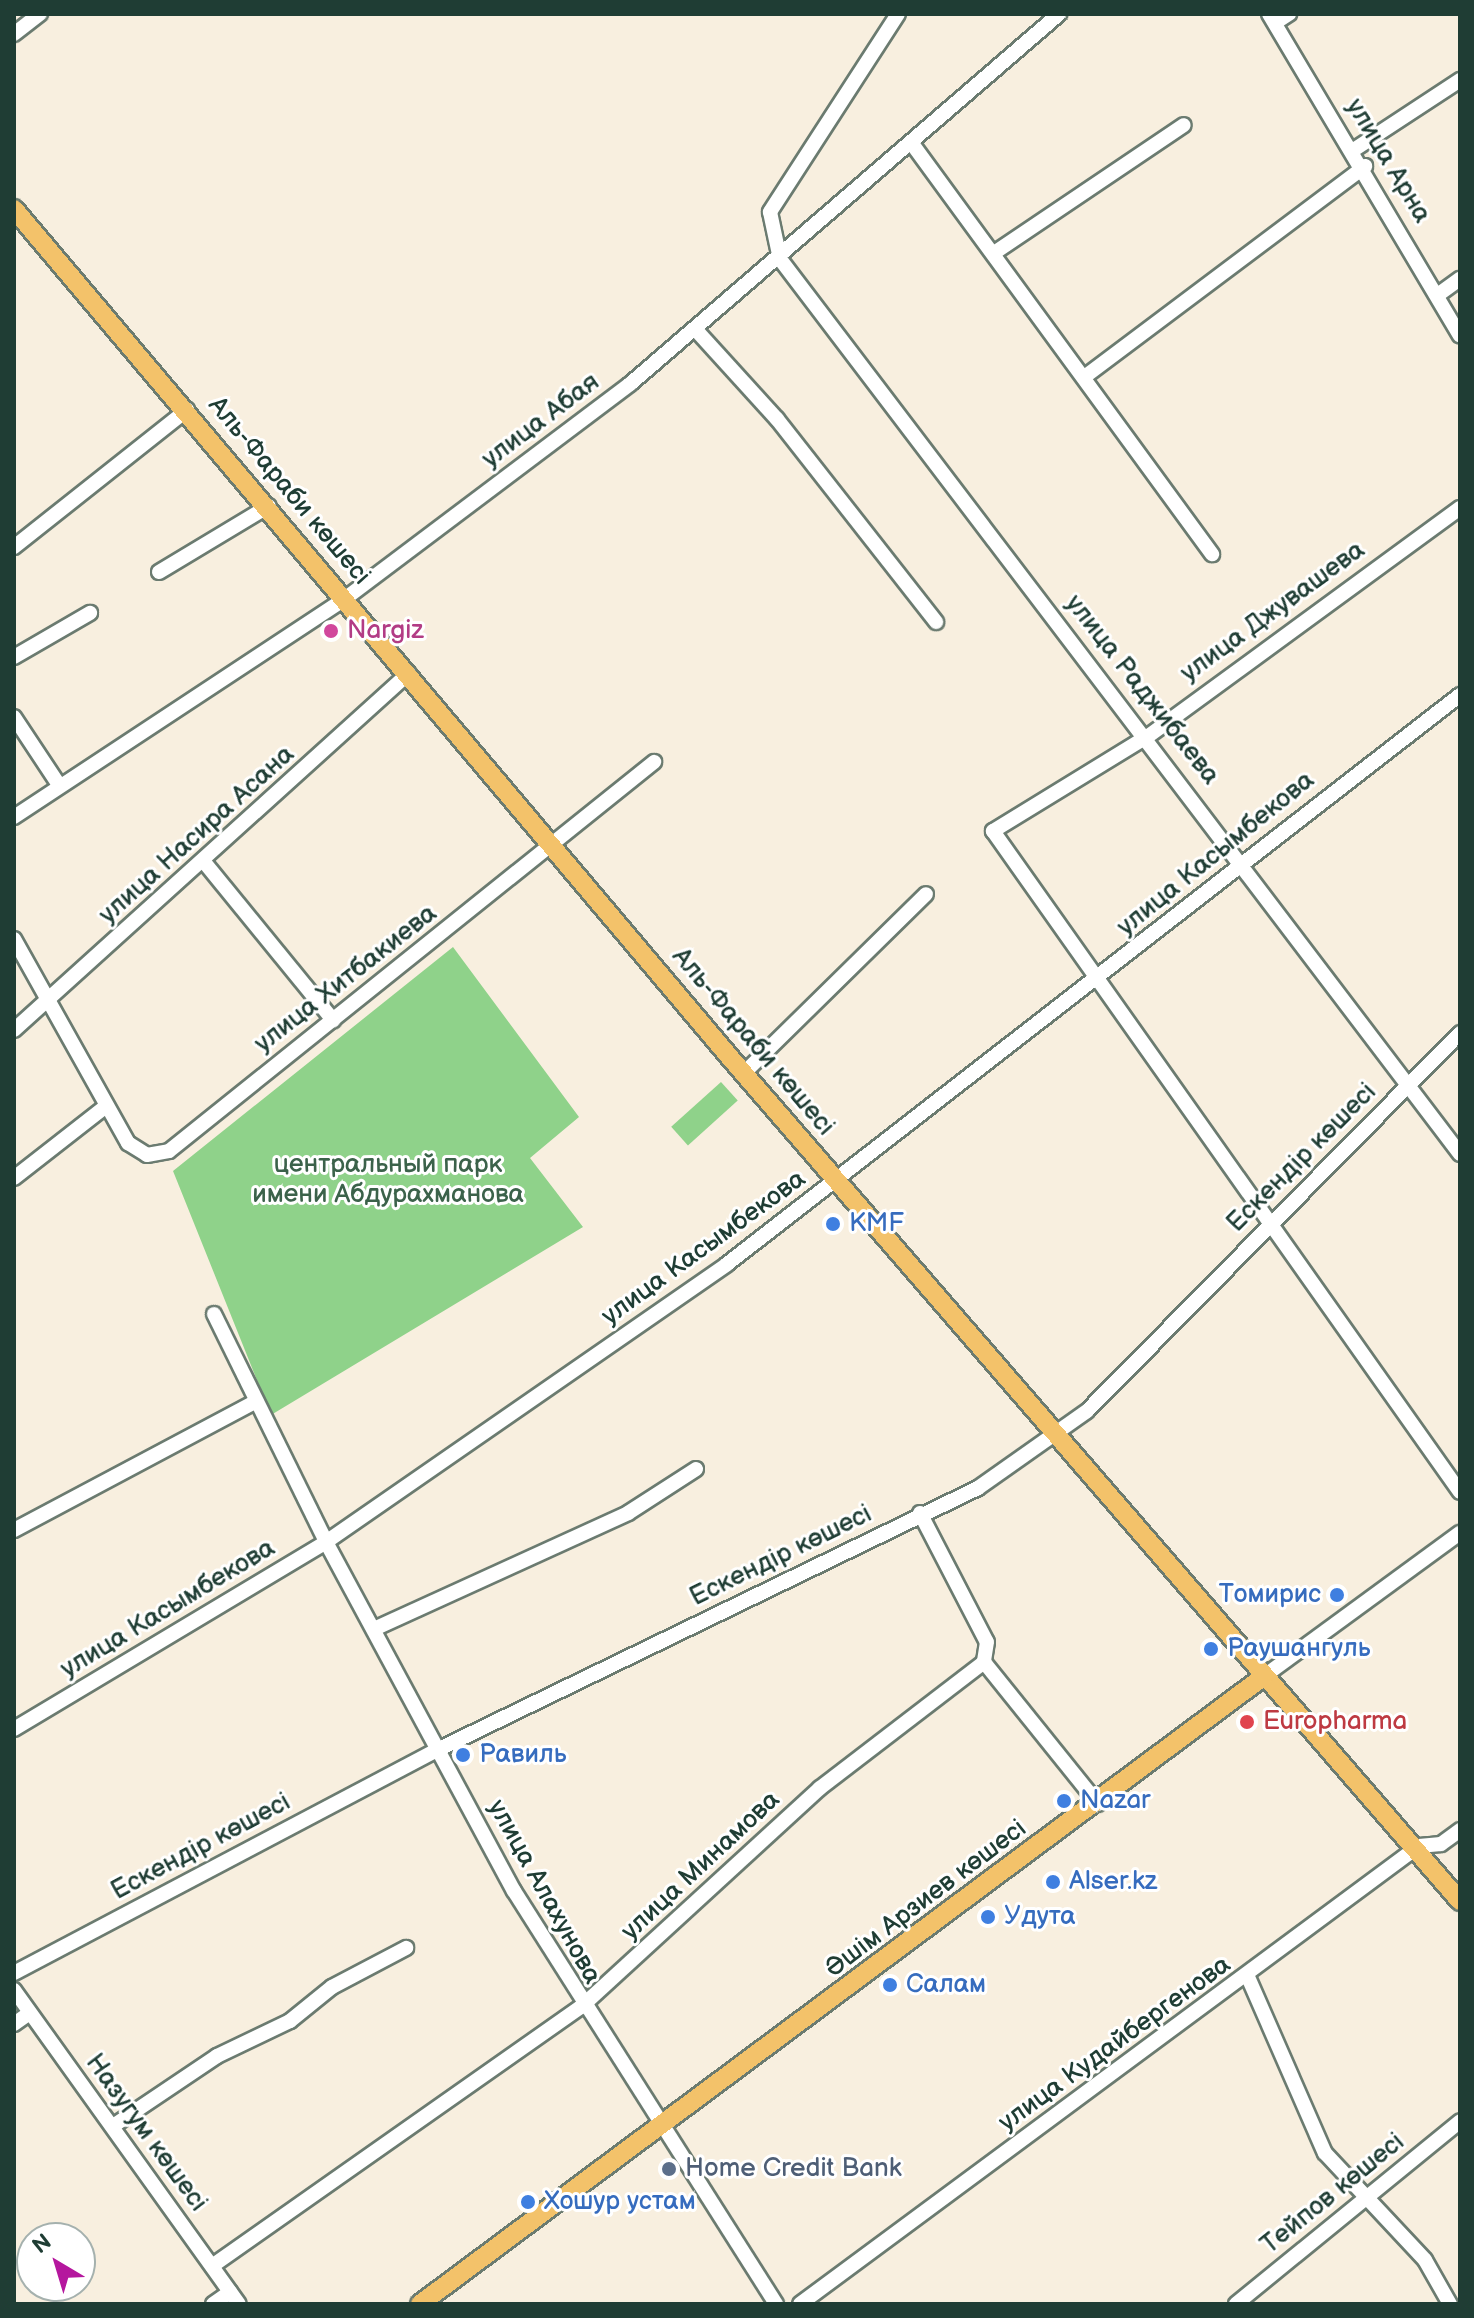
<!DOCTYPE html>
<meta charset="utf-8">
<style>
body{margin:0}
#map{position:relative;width:1474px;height:2318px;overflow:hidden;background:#f8efdf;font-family:"Balsamiq Sans",sans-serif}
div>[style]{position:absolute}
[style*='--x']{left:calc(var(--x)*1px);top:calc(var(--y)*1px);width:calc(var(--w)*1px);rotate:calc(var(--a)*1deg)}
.green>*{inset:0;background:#8fd28a;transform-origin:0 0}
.roads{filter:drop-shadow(2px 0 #6b7b70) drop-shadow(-2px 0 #6b7b70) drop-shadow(0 2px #6b7b70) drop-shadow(0 -2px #6b7b70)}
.minor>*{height:14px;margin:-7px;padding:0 7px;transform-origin:7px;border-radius:7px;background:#fff}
.major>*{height:18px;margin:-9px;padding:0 9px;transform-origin:9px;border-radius:9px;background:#f3c26a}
.dots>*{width:22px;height:22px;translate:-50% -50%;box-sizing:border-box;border:4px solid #fff;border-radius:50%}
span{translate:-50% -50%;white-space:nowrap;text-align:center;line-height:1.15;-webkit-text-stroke:6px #fff;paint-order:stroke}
.street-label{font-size:26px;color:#1f3d34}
.hotel-label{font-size:26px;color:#b23c85}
.left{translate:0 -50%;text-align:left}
.park-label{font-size:26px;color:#3b624a}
.shop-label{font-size:26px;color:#366cbe}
.right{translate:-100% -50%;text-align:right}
.health-label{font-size:26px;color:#be3a42}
.service-label{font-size:26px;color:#4e5e75}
.frame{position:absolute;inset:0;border:16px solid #1f3d34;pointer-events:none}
.north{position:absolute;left:16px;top:2222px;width:80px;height:80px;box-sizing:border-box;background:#fff;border:2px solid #a5b1ae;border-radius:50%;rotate:322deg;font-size:22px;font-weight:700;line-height:32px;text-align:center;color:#1f3d34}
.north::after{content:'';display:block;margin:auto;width:28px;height:36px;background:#b5179e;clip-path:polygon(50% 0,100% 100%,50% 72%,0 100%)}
</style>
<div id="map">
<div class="green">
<div style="clip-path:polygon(453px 947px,579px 1117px,530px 1158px,583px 1227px,271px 1415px,173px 1171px)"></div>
<div style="left:721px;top:1082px;width:25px;height:67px;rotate:48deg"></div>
</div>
<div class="roads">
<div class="minor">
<div style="--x:898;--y:14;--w:236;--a:122.9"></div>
<div style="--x:770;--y:212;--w:48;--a:78"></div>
<div style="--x:780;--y:259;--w:1124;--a:52.77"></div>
<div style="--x:1269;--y:14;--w:374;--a:59.3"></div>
<div style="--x:1275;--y:23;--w:17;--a:-33"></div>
<div style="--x:14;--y:34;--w:33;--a:-38"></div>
<div style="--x:913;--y:145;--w:507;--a:53.83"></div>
<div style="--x:1355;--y:149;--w:126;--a:-33.3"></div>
<div style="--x:997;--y:251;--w:225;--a:-34"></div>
<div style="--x:1439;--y:294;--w:26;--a:-36"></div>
<div style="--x:696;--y:330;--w:120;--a:47.7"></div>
<div style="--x:777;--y:419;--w:258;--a:51.9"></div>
<div style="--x:1087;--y:375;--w:348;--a:-36.9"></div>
<div style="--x:1460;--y:508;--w:386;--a:143.8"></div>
<div style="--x:1148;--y:736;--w:182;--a:148.5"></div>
<div style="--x:993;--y:831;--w:809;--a:54.76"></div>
<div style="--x:14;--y:547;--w:221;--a:-38.4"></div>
<div style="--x:159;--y:572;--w:128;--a:-31"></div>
<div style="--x:14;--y:657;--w:88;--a:-30.1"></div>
<div style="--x:14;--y:717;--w:82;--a:56.5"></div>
<div style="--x:14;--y:817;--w:398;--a:-33.4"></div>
<div style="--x:346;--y:598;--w:356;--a:-37"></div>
<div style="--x:630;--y:384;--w:567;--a:-40.78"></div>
<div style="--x:205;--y:863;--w:203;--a:50.8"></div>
<div style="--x:14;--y:939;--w:234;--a:60.8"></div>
<div style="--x:128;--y:1143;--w:22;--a:32"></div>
<div style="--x:147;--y:1155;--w:22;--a:-10"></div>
<div style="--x:169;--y:1151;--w:622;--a:-38.73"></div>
<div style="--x:14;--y:1030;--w:532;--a:-42.11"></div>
<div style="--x:744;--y:1073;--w:255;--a:-44.5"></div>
<div style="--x:14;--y:1178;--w:115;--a:-38"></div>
<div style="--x:214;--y:1314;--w:254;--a:63.8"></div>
<div style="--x:326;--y:1542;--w:396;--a:61.7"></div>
<div style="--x:514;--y:1891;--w:489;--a:57.6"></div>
<div style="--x:920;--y:1513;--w:145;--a:62.6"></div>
<div style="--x:987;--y:1642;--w:20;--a:99"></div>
<div style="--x:984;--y:1662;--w:182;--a:51.2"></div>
<div style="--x:14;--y:1530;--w:273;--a:-28"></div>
<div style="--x:374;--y:1629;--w:279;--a:-24.5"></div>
<div style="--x:628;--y:1513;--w:81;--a:-32.9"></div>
<div style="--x:1263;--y:1677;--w:244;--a:-36.2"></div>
<div style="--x:14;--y:1729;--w:364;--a:-30.9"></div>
<div style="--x:326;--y:1542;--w:488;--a:-34.7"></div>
<div style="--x:727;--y:1264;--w:928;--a:-37.82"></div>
<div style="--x:14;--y:1973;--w:478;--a:-27.8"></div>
<div style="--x:437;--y:1750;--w:601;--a:-25.84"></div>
<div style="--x:978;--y:1488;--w:133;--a:-35.2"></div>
<div style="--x:1087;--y:1411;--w:531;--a:-45.38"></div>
<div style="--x:1248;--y:1977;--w:192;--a:66.4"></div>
<div style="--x:1325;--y:2153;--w:146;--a:46.9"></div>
<div style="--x:1425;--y:2260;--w:51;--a:60.4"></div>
<div style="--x:14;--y:1990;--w:386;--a:54.4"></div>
<div style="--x:14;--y:2024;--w:19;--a:-35"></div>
<div style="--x:113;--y:2126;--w:125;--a:-33.9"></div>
<div style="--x:217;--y:2056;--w:81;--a:-25.6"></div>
<div style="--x:290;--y:2021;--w:54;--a:-39"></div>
<div style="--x:332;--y:1987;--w:84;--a:-27.8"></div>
<div style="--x:212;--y:2266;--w:451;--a:-35.1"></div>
<div style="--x:581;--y:2007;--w:324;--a:-42.5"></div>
<div style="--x:820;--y:1788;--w:207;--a:-37.5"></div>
<div style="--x:213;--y:2304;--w:21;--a:-35"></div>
<div style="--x:800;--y:2304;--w:770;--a:-36.5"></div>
<div style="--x:1419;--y:1846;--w:22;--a:-5"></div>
<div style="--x:1441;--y:1844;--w:24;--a:-36"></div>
<div style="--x:1236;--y:2304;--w:289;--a:-39.2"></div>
</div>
<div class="major">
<div style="--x:14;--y:209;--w:1106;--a:49.84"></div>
<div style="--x:727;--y:1054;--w:1120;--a:49.13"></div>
<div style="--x:420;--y:2304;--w:1051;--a:-36.64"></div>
</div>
</div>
<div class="dots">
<div style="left:331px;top:631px;background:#d1479c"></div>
<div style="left:833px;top:1224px;background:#3f7fe0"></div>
<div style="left:1337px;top:1595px;background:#3f7fe0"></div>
<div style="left:1211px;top:1649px;background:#3f7fe0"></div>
<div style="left:1247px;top:1722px;background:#e0444e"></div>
<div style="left:463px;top:1755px;background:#3f7fe0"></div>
<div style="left:1064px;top:1801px;background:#3f7fe0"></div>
<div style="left:1053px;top:1882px;background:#3f7fe0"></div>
<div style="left:988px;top:1917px;background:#3f7fe0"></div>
<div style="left:890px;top:1985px;background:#3f7fe0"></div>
<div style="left:669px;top:2169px;background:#5c6f8a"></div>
<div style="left:528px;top:2202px;background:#3f7fe0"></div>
</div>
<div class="street-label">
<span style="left:1388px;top:161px;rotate:59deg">улица Арна</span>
<span style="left:541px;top:421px;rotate:-37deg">улица Абая</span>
<span style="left:289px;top:491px;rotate:50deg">Аль-Фараби көшесі</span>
<span style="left:1273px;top:612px;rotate:-36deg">улица Джувашева</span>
<span style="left:1142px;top:690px;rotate:52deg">улица Раджибаева</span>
<span style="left:197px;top:835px;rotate:-42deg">улица Насира Асана</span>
<span style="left:1216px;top:854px;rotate:-39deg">улица Касымбекова</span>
<span style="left:346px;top:979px;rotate:-38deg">улица Хитбакиева</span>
<span style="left:753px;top:1042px;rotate:50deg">Аль-Фараби көшесі</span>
<span style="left:1302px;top:1158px;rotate:-45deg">Ескендір көшесі</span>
<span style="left:704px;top:1248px;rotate:-36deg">улица Касымбекова</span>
<span style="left:781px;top:1556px;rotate:-26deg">Ескендір көшесі</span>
<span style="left:168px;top:1609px;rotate:-31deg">улица Касымбекова</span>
<span style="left:201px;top:1847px;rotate:-28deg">Ескендір көшесі</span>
<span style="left:701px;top:1866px;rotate:-43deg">улица Минамова</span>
<span style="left:544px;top:1892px;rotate:61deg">улица Алахунова</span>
<span style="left:926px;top:1899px;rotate:-37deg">Әшім Арзиев көшесі</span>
<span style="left:1115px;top:2044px;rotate:-36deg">улица Кудайбергенова</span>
<span style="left:146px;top:2133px;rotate:54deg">Назугум көшесі</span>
<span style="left:1333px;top:2194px;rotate:-39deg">Тейпов көшесі</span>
</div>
<div class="hotel-label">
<span class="left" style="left:347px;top:631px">Nargiz</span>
</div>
<div class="park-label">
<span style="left:388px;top:1180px">центральный парк<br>имени Абдурахманова</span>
</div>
<div class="shop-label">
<span class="left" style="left:849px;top:1224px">KMF</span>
<span class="right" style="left:1321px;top:1595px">Томирис</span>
<span class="left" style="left:1227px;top:1649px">Раушангуль</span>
<span class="left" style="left:479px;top:1755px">Равиль</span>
<span class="left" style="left:1080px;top:1801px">Nazar</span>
<span class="left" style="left:1069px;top:1882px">Alser.kz</span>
<span class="left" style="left:1004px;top:1917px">Удута</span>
<span class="left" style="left:906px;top:1985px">Салам</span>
<span class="left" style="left:544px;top:2202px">Хошур устам</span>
</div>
<div class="health-label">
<span class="left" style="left:1263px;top:1722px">Europharma</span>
</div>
<div class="service-label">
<span class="left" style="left:685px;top:2169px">Home Credit Bank</span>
</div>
<div class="frame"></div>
<div class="north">N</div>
</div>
